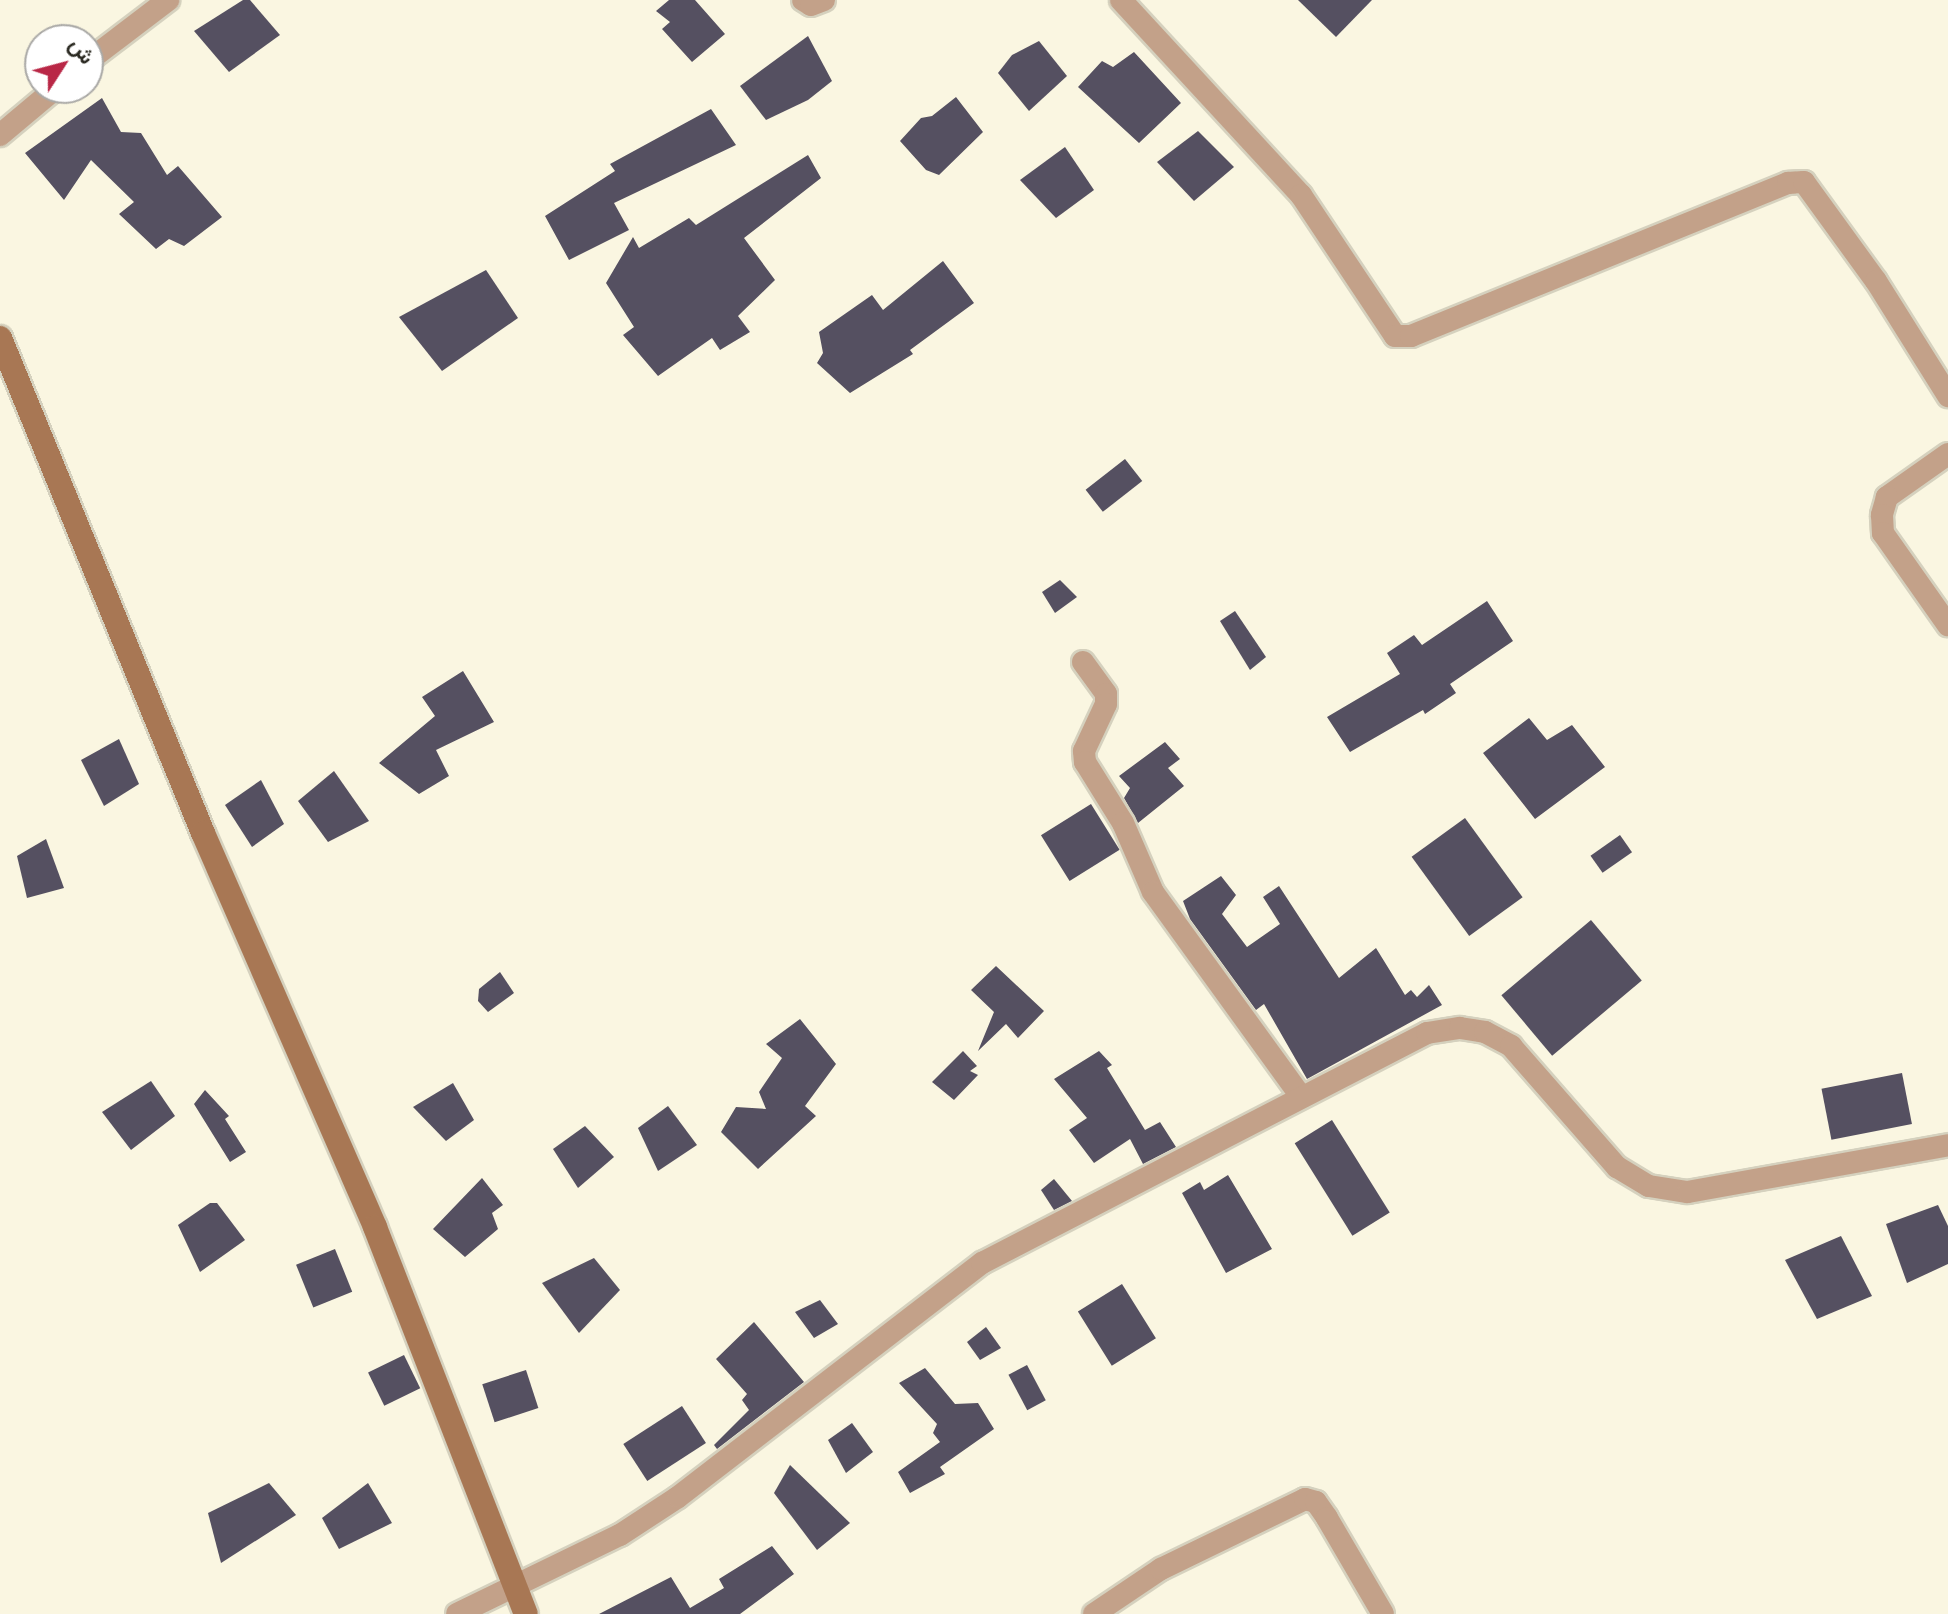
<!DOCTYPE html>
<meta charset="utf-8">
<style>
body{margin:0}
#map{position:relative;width:1948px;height:1614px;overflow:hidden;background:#faf6e1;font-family:Helvetica,Vazirmatn,sans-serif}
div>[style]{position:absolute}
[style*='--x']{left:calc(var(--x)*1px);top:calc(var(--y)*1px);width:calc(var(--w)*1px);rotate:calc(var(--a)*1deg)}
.building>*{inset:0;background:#555061;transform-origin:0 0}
.roads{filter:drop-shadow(2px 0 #d5d1be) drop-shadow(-2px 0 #d5d1be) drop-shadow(0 2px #d5d1be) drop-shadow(0 -2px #d5d1be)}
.street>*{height:22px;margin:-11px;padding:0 11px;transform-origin:11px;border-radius:11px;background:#c3a189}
.secondary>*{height:24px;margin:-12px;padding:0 12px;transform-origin:12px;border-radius:12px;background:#a87754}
span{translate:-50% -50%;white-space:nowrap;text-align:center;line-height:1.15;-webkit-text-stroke:8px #fff;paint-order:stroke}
.north{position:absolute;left:24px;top:24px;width:80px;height:80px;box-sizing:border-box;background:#fff;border:2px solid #aaa9a6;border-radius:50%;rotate:54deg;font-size:22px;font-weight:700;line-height:32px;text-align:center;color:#2a2921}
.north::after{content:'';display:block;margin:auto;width:28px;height:36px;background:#b92746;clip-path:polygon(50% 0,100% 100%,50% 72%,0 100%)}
</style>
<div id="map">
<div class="building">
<div style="clip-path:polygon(243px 0,250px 0,280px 35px,229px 72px,194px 31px)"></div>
<div style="clip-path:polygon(669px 0,695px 0,725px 34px,692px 62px,662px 29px,670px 22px,656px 11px)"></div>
<div style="clip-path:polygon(1298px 0,1372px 0,1336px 37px)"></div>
<div style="clip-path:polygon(808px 36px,832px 81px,808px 100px,766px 120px,740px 86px)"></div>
<div style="clip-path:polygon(1039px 41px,1067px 76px,1029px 111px,998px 73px,1012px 55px)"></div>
<div style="clip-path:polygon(1134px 52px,1181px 103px,1139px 143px,1078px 87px,1102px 61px,1113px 67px)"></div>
<div style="clip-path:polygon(956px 97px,983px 132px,939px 175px,926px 170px,900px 141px,921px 118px,932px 116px)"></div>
<div style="clip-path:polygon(102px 98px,121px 132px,141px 133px,167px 175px,178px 166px,222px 217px,184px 246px,169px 239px,156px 249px,119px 214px,134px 202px,91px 160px,64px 200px,25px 153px)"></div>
<div style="clip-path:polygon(711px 109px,736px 145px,614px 203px,629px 230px,569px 260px,545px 216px,615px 171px,610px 164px)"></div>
<div style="clip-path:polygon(1198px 131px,1234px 167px,1194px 201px,1157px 162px)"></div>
<div style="clip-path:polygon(1065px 147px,1094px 190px,1056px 218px,1020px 180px)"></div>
<div style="clip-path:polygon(808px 155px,821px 178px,744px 238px,775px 280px,738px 316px,750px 332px,720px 350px,712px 338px,658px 376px,623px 335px,634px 327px,606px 283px,633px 237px,639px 248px,689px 218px,696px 225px)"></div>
<div style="clip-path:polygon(943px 261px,974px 303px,910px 350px,913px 354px,850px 393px,817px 363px,823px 353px,819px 332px,872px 295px,883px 310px)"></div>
<div style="clip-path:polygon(486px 270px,518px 318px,442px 371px,399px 317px)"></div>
<div style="left:1125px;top:459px;width:28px;height:50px;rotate:52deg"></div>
<div style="clip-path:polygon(1060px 580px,1077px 597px,1055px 613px,1042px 592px)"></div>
<div style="clip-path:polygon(1487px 601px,1513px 641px,1450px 684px,1456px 693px,1425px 714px,1423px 710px,1350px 752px,1327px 717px,1400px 674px,1387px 653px,1414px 635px,1422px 645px)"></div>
<div style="clip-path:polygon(1235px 611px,1266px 657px,1250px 670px,1220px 621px)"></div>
<div style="clip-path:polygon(463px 671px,494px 722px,436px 750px,449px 776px,419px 794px,379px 763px,435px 716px,422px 697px)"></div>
<div style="clip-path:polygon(1529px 718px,1547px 740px,1572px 725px,1605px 767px,1535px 819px,1483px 753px)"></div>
<div style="clip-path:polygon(119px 739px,139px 784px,104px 806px,81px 760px)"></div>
<div style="clip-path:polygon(1165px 742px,1180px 759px,1168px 768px,1184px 786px,1138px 823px,1124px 798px,1130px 788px,1119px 776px)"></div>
<div style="clip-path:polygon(334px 771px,369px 821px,328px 842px,298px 801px)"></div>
<div style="clip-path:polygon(261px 780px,284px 824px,252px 847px,225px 805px)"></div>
<div style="left:1091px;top:804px;width:54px;height:59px;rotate:58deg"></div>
<div style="left:1465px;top:818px;width:98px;height:66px;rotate:54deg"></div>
<div style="left:1620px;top:835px;width:21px;height:36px;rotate:55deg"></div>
<div style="clip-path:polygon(46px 839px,64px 888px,27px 898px,17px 856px)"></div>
<div style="clip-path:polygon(1221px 876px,1236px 895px,1222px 914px,1247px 947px,1280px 924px,1263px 897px,1279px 886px,1339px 978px,1376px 948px,1405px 995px,1411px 990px,1417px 997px,1429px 985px,1442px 1005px,1307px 1079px,1264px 1004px,1256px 1010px,1190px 919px,1183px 901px)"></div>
<div style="left:1591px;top:920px;width:79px;height:117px;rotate:50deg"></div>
<div style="clip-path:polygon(996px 966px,1044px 1011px,1018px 1038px,1006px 1024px,978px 1051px,994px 1012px,971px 990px)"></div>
<div style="clip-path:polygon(500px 972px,514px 993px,488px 1012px,478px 1001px,479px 989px)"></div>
<div style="clip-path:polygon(800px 1019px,836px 1064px,805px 1106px,816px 1116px,758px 1169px,721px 1132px,736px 1107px,766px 1109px,759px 1092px,782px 1058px,766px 1044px)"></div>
<div style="clip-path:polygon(963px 1051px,977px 1066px,970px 1071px,978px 1075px,954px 1100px,932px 1082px)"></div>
<div style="clip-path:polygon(1099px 1051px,1112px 1065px,1107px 1068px,1145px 1130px,1160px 1122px,1176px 1147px,1143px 1164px,1130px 1139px,1094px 1163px,1069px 1130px,1087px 1118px,1054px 1079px)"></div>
<div style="left:1902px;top:1073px;width:52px;height:82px;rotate:79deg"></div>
<div style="clip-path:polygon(151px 1081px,175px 1116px,131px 1150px,102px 1112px)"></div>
<div style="clip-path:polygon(453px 1083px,474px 1120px,446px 1141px,413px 1107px)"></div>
<div style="clip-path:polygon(205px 1090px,229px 1116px,225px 1119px,246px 1152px,230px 1162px,194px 1104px)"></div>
<div style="clip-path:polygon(668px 1106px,697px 1145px,658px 1171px,638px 1128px)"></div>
<div style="left:1332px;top:1120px;width:109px;height:44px;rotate:58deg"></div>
<div style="clip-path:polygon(585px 1126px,614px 1157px,578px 1188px,553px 1149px)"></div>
<div style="clip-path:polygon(1228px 1175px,1272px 1249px,1226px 1273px,1182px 1193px,1200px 1182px,1204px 1190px)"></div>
<div style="clip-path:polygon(482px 1178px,503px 1205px,492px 1213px,498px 1229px,465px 1257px,433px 1229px)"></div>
<div style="clip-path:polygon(1054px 1179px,1072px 1201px,1054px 1210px,1041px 1190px)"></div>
<div style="clip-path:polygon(210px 1203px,217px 1203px,245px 1240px,200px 1272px,178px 1225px)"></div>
<div style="clip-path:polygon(1938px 1205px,1948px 1226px,1948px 1264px,1907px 1283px,1886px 1224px)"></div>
<div style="clip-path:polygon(1841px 1236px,1872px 1296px,1817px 1319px,1785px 1260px)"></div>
<div style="left:335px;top:1249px;width:46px;height:42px;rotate:68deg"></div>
<div style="clip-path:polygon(594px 1258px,620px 1290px,579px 1333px,542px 1283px)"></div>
<div style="left:1122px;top:1284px;width:64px;height:52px;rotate:58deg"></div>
<div style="clip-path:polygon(820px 1300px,838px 1324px,814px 1338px,795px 1312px)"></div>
<div style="clip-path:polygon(754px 1322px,804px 1382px,717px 1449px,714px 1445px,749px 1410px,742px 1400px,747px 1394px,716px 1359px)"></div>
<div style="clip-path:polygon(986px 1327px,1001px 1348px,980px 1360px,967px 1342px)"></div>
<div style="left:404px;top:1355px;width:37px;height:40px;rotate:64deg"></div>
<div style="left:1027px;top:1365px;width:40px;height:21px;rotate:62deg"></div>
<div style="clip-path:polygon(925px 1368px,955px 1404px,978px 1403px,994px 1429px,940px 1467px,945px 1474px,910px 1493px,898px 1472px,940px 1442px,933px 1433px,937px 1424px,899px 1383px)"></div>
<div style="left:526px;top:1370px;width:40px;height:46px;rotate:72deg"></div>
<div style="left:682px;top:1406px;width:44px;height:70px;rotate:57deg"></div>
<div style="clip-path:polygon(852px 1423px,873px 1452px,846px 1473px,828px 1440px)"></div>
<div style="clip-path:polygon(790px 1465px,850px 1523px,817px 1550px,774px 1493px)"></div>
<div style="clip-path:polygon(269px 1483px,296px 1515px,221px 1563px,208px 1513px)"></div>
<div style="clip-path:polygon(368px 1483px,392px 1523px,339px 1549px,322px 1518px)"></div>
<div style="clip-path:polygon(772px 1546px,794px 1574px,740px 1614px,599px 1614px,671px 1577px,690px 1608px,724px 1588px,719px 1579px)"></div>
</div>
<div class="roads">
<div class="street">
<div style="--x:803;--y:0;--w:9;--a:32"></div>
<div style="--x:811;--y:5;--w:14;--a:-21"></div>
<div style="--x:1121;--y:0;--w:265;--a:47.3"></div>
<div style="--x:1301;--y:195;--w:169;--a:56.3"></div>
<div style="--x:1395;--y:336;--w:16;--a:0"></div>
<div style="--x:1411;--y:336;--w:407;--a:-22.1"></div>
<div style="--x:1788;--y:183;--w:16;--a:-4"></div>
<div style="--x:1804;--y:182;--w:122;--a:54"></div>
<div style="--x:1876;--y:281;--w:136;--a:57.9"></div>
<div style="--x:88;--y:61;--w:101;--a:-37.3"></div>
<div style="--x:0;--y:135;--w:73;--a:-40"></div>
<div style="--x:1948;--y:454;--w:75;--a:144.8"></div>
<div style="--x:1887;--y:497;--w:19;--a:106"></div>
<div style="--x:1882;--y:515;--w:18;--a:87"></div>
<div style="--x:1883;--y:533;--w:113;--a:54.8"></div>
<div style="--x:1083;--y:662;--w:39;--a:54"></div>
<div style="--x:1106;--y:694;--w:10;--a:90"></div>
<div style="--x:1106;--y:704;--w:52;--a:115.1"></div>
<div style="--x:1084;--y:751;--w:11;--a:85"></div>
<div style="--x:1085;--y:762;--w:72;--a:58.1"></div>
<div style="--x:1123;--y:823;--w:75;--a:66.5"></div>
<div style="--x:1153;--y:892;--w:251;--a:54.1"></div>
<div style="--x:457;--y:1614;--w:181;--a:-25.9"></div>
<div style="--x:620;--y:1535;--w:69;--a:-33.2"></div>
<div style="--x:678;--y:1497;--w:384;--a:-37.6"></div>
<div style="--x:982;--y:1263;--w:501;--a:-27.33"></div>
<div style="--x:1427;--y:1033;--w:33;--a:-9"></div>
<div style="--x:1460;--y:1028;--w:25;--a:9"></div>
<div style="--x:1485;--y:1032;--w:30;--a:28"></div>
<div style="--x:1511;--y:1046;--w:161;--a:48.8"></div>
<div style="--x:1617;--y:1167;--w:37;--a:31"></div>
<div style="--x:1649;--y:1186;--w:39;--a:9"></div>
<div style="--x:1688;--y:1192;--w:264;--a:-10.2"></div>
<div style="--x:1094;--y:1614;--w:81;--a:-33.9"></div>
<div style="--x:1161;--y:1569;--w:160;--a:-25.9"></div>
<div style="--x:1305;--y:1499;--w:11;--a:15"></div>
<div style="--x:1316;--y:1502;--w:19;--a:55"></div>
<div style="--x:1327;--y:1518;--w:111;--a:59.7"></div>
</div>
<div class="secondary">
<div style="--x:0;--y:338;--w:535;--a:67.7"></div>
<div style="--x:203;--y:833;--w:430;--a:66.4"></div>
<div style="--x:375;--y:1227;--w:415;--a:68.7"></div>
</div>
</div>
<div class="north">ش</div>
</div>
